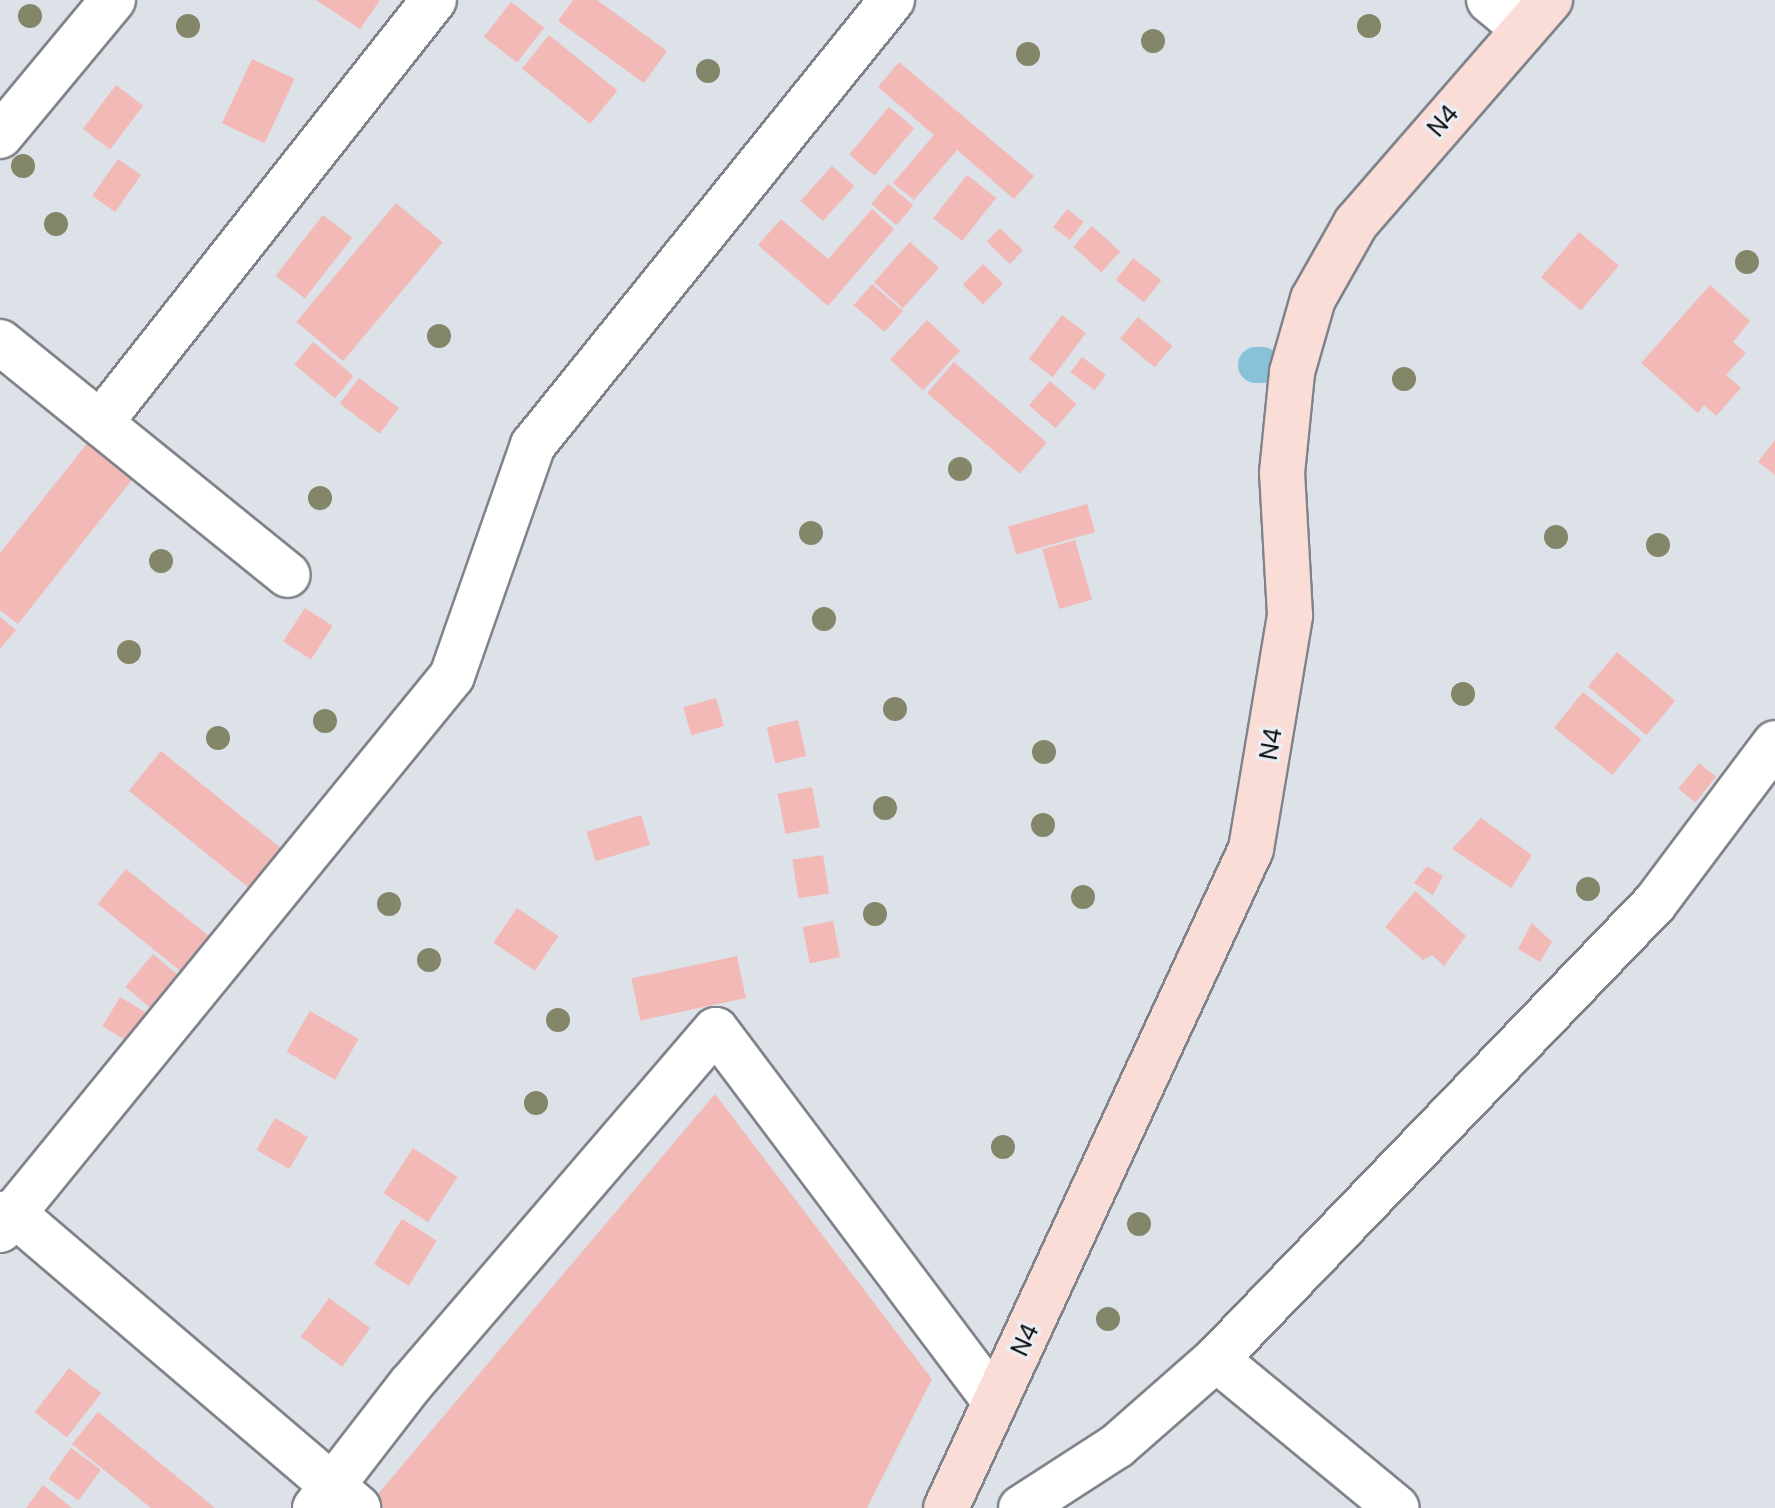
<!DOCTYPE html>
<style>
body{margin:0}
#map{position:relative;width:1775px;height:1508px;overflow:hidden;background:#dde1e8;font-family:Poppins,sans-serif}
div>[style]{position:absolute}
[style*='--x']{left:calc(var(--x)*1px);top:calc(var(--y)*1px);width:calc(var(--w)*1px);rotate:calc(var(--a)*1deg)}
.canal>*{height:36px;margin:-18px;padding:0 18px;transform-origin:18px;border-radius:18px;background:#88c2d8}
.building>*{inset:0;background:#f3b9b7;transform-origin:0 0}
.roads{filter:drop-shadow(2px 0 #80848a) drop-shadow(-2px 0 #80848a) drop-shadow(0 2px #80848a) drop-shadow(0 -2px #80848a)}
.minor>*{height:44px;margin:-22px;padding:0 22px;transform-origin:22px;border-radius:22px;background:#fff}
.major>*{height:44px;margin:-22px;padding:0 22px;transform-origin:22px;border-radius:22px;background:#fbddd7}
.trees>*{width:24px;height:24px;margin:-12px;border-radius:50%;background:#838668}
span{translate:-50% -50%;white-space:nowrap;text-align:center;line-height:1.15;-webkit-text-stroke:6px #eaeef5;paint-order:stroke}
.street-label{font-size:24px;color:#0f1113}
</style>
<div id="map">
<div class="canal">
<div style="--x:1256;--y:365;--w:6;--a:0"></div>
</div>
<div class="building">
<div style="clip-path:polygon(316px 0,380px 0,360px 29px)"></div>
<div style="clip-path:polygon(573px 0,597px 0,667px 51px,644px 83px,558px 21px)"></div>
<div style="left:511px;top:2px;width:42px;height:44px;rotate:38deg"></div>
<div style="left:549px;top:35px;width:88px;height:43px;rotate:39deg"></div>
<div style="left:252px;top:59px;width:47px;height:71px;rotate:25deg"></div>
<div style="clip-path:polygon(899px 62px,1034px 176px,1014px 199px,957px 150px,914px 200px,893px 183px,934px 135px,878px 87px)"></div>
<div style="left:116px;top:85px;width:34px;height:55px;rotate:37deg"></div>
<div style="left:889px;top:107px;width:33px;height:62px;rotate:40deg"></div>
<div style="left:118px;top:159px;width:28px;height:45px;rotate:35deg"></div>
<div style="left:832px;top:166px;width:30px;height:47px;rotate:42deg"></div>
<div style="left:967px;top:175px;width:37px;height:55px;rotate:38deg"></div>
<div style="left:888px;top:184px;width:33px;height:26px;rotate:40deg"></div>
<div style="left:396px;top:203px;width:61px;height:155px;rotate:40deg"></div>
<div style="clip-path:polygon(872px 209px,894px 229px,828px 306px,758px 245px,781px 219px,828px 259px)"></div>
<div style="left:1067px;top:209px;width:21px;height:23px;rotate:37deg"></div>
<div style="left:323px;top:215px;width:37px;height:77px;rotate:38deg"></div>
<div style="left:1092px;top:226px;width:38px;height:28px;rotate:42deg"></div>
<div style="left:1000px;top:228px;width:32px;height:19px;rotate:44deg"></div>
<div style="left:1579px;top:232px;width:52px;height:59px;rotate:40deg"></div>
<div style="left:910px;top:242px;width:39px;height:54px;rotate:42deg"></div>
<div style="left:1133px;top:258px;width:36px;height:28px;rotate:38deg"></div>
<div style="left:983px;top:264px;width:28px;height:29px;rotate:44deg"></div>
<div style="left:872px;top:284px;width:41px;height:28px;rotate:41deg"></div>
<div style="clip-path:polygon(1710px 285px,1750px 321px,1733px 342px,1746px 353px,1726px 375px,1741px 388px,1716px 416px,1704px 405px,1698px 413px,1641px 363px)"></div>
<div style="left:1062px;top:315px;width:30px;height:55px;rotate:37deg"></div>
<div style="left:1138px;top:317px;width:45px;height:28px;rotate:40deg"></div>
<div style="left:927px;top:320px;width:45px;height:54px;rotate:43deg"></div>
<div style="left:313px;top:342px;width:53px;height:29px;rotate:40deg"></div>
<div style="left:1082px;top:357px;width:30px;height:19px;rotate:37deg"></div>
<div style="left:954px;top:362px;width:123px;height:41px;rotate:41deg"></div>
<div style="left:359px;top:378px;width:50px;height:32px;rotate:37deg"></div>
<div style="left:1050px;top:381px;width:35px;height:32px;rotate:41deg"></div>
<div style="clip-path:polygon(97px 431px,142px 467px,18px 624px,0 610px,0 553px)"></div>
<div style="clip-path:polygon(1775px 440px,1775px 475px,1758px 462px)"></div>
<div style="left:1087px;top:504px;width:29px;height:82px;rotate:74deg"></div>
<div style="left:1075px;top:540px;width:62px;height:34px;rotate:74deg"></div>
<div style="left:305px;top:608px;width:33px;height:40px;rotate:33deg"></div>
<div style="clip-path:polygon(0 617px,16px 630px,0 649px)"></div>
<div style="left:1617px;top:652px;width:76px;height:45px;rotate:40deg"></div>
<div style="left:1583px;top:692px;width:75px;height:46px;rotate:39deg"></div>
<div style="left:716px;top:698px;width:29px;height:34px;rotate:74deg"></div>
<div style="left:798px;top:720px;width:37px;height:32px;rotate:77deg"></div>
<div style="left:161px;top:751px;width:161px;height:51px;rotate:39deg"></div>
<div style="left:1699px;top:763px;width:22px;height:33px;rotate:39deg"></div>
<div style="left:812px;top:787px;width:41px;height:35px;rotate:79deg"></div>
<div style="left:641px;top:815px;width:31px;height:57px;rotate:73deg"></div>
<div style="clip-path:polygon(1481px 818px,1532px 855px,1511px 888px,1452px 849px)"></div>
<div style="left:823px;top:855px;width:39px;height:31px;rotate:81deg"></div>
<div style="clip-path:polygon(1427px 866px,1443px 876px,1433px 895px,1414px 883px)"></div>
<div style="left:126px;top:869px;width:112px;height:45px;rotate:39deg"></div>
<div style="clip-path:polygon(1415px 891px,1466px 936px,1444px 966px,1432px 955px,1423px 960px,1385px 927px)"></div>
<div style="left:517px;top:908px;width:50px;height:42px;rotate:34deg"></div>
<div style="left:833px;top:921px;width:37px;height:31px;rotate:79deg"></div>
<div style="clip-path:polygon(1532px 923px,1552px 942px,1540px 962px,1518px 949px)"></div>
<div style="left:153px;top:954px;width:38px;height:43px;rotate:40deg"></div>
<div style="left:737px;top:956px;width:43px;height:108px;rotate:78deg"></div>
<div style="left:120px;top:997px;width:37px;height:34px;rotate:31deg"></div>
<div style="left:310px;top:1011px;width:56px;height:47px;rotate:30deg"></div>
<div style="clip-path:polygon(715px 1094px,932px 1379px,867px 1508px,383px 1508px,373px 1500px)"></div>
<div style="left:275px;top:1118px;width:38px;height:37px;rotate:30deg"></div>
<div style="left:413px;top:1148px;width:53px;height:54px;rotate:33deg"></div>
<div style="left:402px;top:1219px;width:41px;height:53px;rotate:32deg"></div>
<div style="left:329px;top:1298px;width:51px;height:48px;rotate:36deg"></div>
<div style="left:69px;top:1368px;width:41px;height:56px;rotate:38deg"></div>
<div style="clip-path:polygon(98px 1412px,215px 1508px,151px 1508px,72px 1444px)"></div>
<div style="left:71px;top:1448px;width:37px;height:38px;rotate:36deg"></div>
<div style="clip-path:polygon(43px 1485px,72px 1508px,26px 1508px)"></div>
</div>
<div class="roads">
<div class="minor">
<div style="--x:1489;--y:0;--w:45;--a:39.6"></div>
<div style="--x:0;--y:136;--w:177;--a:-50.3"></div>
<div style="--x:0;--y:342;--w:370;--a:39"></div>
<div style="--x:100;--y:423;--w:539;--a:-51.71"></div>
<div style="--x:0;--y:1214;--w:13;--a:-4"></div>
<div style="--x:13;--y:1213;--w:454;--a:40.5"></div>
<div style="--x:0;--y:1230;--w:715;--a:-50.79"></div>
<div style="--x:452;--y:676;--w:245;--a:-70.7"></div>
<div style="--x:533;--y:445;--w:572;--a:-51.11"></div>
<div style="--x:1216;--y:1359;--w:234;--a:39.5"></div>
<div style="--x:315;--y:1508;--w:157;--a:-52.3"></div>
<div style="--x:411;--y:1384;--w:467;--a:-49.3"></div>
<div style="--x:716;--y:1030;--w:465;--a:53.1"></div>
<div style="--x:1021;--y:1508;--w:114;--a:-32.9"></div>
<div style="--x:1117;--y:1446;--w:132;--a:-41.3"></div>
<div style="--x:1216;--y:1359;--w:633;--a:-46.09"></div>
<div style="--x:1655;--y:903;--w:200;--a:-53.1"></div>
</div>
<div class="major">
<div style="--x:946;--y:1508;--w:726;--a:-65.16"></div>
<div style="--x:1251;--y:849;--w:237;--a:-80.5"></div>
<div style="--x:1290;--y:615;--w:142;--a:-93.2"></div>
<div style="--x:1282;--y:473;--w:101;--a:-84.3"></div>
<div style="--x:1292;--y:372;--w:76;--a:-74"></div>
<div style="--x:1313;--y:299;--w:87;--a:-60.5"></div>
<div style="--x:1356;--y:223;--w:296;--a:-49"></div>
</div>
</div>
<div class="trees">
<div style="left:30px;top:16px"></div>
<div style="left:188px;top:26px"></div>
<div style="left:1369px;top:26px"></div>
<div style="left:1153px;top:41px"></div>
<div style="left:1028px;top:54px"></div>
<div style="left:708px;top:71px"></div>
<div style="left:23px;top:166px"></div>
<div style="left:56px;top:224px"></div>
<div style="left:1747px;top:262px"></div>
<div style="left:439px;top:336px"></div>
<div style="left:1404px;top:379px"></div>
<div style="left:960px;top:469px"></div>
<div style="left:320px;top:498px"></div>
<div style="left:811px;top:533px"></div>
<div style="left:1556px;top:537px"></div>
<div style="left:1658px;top:545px"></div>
<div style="left:161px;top:561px"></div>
<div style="left:824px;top:619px"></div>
<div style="left:129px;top:652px"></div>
<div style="left:1463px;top:694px"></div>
<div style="left:895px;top:709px"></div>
<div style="left:325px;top:721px"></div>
<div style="left:218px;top:738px"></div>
<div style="left:1044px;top:752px"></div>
<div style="left:885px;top:808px"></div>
<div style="left:1043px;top:825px"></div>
<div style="left:1588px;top:889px"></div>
<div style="left:1083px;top:897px"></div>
<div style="left:389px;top:904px"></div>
<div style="left:875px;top:914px"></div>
<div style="left:429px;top:960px"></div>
<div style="left:558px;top:1020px"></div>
<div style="left:536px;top:1103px"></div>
<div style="left:1003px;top:1147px"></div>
<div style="left:1139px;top:1224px"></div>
<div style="left:1108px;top:1319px"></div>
</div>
<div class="street-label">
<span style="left:1443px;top:121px;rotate:-49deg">N4</span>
<span style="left:1271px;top:744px;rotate:-80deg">N4</span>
<span style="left:1025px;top:1340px;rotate:-65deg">N4</span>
</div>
</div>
